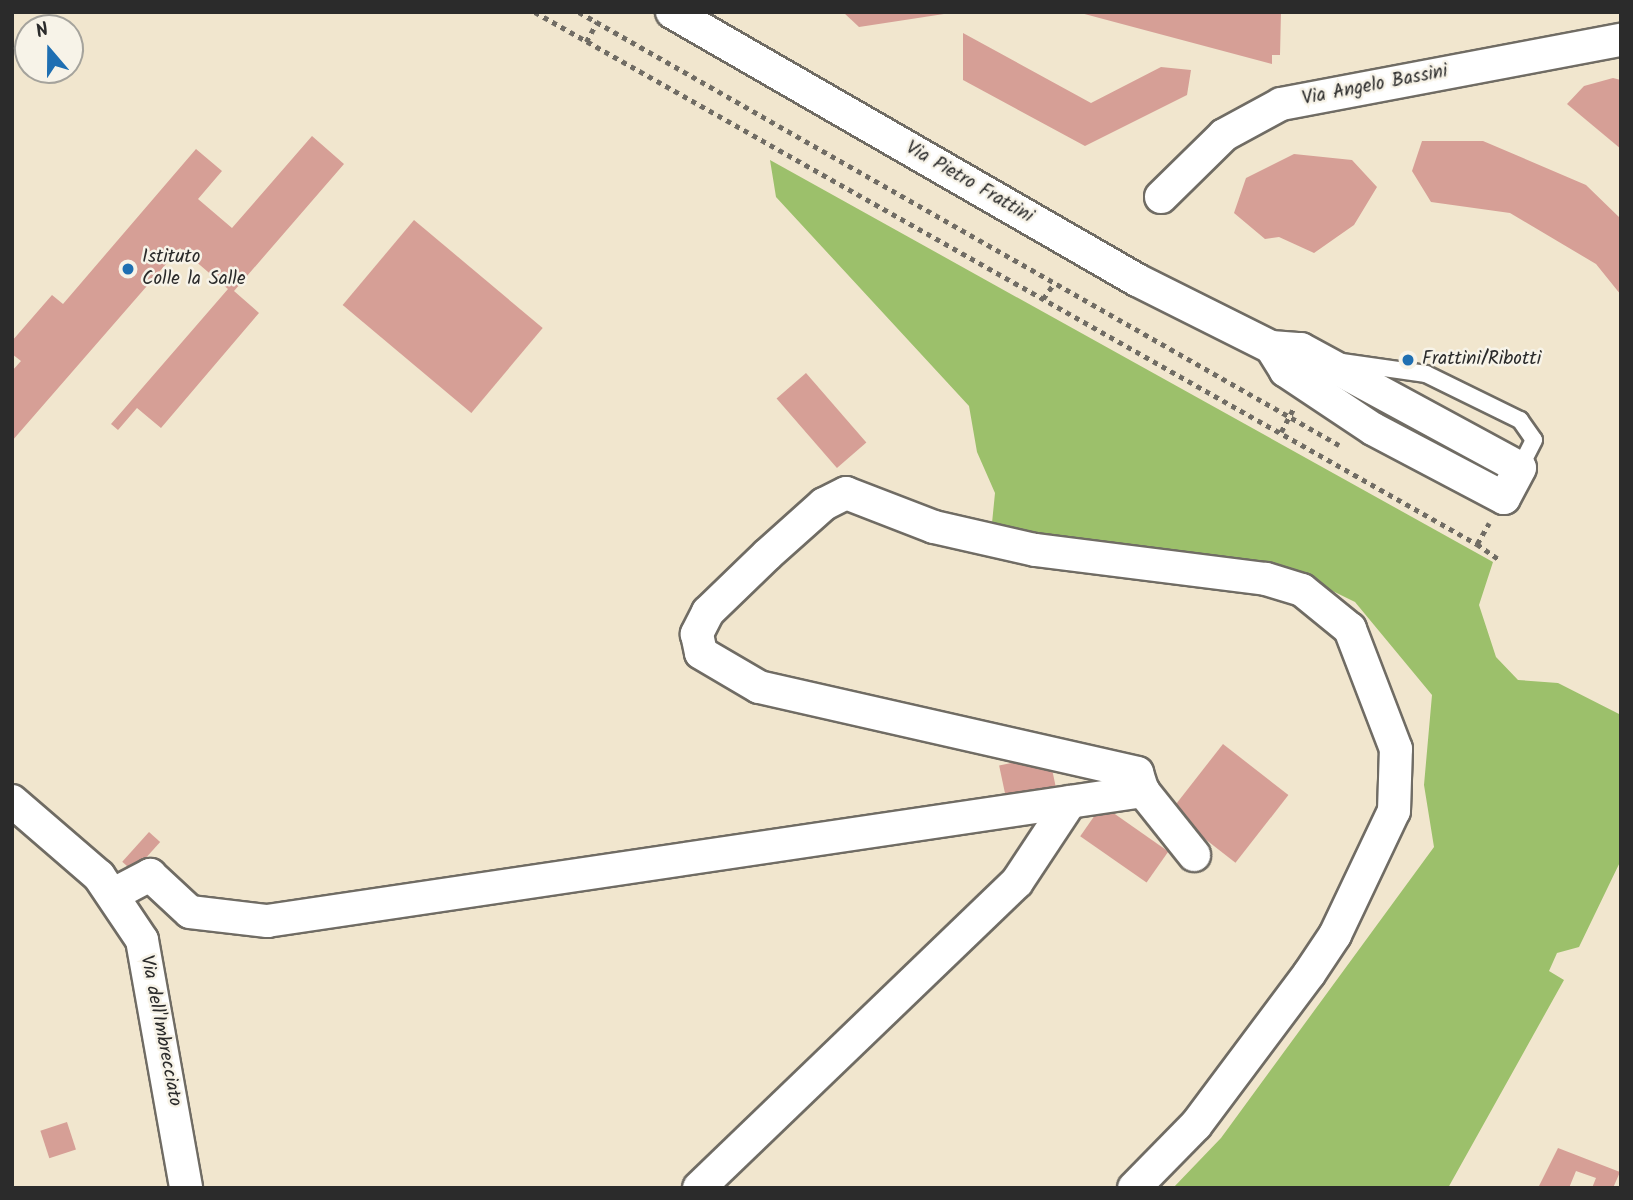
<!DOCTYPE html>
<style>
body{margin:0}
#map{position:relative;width:1633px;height:1200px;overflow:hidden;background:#f1e6ce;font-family:Kalam,sans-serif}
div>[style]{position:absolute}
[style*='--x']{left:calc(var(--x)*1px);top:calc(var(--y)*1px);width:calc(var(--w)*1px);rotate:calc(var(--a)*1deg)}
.green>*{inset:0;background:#9cc06b}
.building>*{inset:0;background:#d69f96;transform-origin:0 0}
.path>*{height:4.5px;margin-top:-2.25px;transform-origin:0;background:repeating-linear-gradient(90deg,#706c64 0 5px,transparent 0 10px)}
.roads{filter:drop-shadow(2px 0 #706c64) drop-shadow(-2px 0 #706c64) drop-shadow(0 2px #706c64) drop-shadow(0 -2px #706c64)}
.lane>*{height:16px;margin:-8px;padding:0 8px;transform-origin:8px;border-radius:8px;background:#fff}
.street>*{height:32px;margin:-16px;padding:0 16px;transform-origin:16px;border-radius:16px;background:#fff}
.dots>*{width:19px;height:19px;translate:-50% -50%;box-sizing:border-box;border:4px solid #f7f3e8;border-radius:50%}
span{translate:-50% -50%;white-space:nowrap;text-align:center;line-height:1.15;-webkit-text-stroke:5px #f7f3e8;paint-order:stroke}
.street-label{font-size:19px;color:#2b2b2b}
.poi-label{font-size:19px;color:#2b2b2b}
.left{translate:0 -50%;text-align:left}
.frame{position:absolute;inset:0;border:14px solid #2b2b2b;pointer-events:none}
.north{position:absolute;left:14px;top:14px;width:70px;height:70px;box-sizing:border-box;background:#f7f3e8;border:2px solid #a5a39c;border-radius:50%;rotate:340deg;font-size:19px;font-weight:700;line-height:28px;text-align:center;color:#2b2b2b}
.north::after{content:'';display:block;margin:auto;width:24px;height:32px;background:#1f6fb2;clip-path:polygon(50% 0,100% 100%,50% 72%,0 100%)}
</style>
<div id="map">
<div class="green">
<div style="clip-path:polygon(770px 160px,1493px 562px,1479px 605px,1496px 657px,1518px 680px,1558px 683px,1621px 715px,1621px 860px,1579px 947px,1557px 953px,1549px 971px,1564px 980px,1448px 1188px,1173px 1188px,1221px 1138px,1434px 847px,1424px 785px,1432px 695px,1355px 602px,1302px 576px,1053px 543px,992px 523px,995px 493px,977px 452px,969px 406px,776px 197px)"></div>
</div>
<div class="building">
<div style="clip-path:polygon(843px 12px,944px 12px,944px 14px,859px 27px)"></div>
<div style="clip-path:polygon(1077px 12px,1281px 12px,1280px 55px,1272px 55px,1272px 64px)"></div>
<div style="clip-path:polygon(963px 33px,1091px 103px,1161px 67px,1191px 70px,1187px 95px,1085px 146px,963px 80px)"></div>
<div style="clip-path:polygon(1613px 78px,1621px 80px,1621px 149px,1567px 104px,1584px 86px)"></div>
<div style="clip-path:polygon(312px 136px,344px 164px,234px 291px,259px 313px,161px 428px,137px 408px,118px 430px,111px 424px,228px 289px,180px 248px,12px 441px,12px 371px,21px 361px,12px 354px,12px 341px,52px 295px,63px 304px,196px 149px,222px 171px,198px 199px,232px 228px)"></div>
<div style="clip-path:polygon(1422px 141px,1483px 141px,1586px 185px,1621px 219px,1621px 295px,1596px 264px,1510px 213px,1431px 202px,1412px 171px)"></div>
<div style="clip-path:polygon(1294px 154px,1352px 160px,1377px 187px,1354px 225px,1314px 253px,1279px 237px,1265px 239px,1234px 213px,1246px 178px)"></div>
<div style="left:414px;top:220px;width:168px;height:111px;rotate:40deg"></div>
<div style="left:806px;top:373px;width:92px;height:39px;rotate:49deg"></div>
<div style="left:1223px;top:744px;width:83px;height:86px;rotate:38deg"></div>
<div style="left:1049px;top:755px;width:38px;height:51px;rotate:78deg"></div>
<div style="left:1102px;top:805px;width:81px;height:38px;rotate:35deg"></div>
<div style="left:149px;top:832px;width:15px;height:40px;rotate:42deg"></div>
<div style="left:67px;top:1122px;width:29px;height:28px;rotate:72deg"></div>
<div style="clip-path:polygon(1558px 1148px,1620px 1172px,1613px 1188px,1592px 1188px,1596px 1178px,1576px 1171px,1569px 1188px,1538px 1188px)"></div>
</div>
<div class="path">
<div style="--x:535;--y:12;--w:1082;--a:29.46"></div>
<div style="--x:1477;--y:544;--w:24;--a:-60"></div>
<div style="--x:579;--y:12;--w:875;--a:29.67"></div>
<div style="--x:586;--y:42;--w:23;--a:-61"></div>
<div style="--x:1043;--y:299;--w:19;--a:-55"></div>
<div style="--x:1281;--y:432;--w:27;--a:-62"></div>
<div style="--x:1477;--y:544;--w:28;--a:35"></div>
</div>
<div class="roads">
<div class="lane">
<div style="--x:1342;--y:362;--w:85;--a:8.1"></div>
<div style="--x:1426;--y:374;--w:105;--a:26.1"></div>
<div style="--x:1520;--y:420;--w:24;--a:55"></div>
<div style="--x:1534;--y:440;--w:31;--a:117"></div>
</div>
<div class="street">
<div style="--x:672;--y:12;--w:537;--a:29.96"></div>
<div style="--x:1137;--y:280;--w:150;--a:26.6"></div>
<div style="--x:1271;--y:347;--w:30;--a:4"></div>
<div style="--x:1301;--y:349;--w:249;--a:28.5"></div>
<div style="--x:1520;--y:468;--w:34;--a:118"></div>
<div style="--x:1504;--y:498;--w:148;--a:-152.2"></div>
<div style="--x:1373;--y:429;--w:105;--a:-146.3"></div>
<div style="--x:1286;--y:371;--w:28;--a:-122"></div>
<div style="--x:1161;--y:197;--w:88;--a:-44.5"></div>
<div style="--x:1224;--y:135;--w:65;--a:-28.5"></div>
<div style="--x:1281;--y:104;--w:346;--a:-10.7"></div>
<div style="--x:12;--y:801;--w:115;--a:40.8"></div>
<div style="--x:99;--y:876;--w:77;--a:56.1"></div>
<div style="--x:142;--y:940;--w:252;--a:79.9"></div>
<div style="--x:114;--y:894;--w:41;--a:-27.8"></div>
<div style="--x:150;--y:875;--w:54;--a:42.8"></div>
<div style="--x:190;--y:912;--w:78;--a:6.7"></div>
<div style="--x:267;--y:921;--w:886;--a:-8.44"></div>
<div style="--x:699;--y:1188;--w:441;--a:-43.9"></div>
<div style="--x:1017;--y:882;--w:96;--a:-56.5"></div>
<div style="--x:1134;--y:1188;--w:88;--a:-45.5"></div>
<div style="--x:1196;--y:1125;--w:189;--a:-53.2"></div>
<div style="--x:1309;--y:974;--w:47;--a:-56.3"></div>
<div style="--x:1335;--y:935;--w:137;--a:-64.6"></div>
<div style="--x:1394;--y:811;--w:62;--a:-88.2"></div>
<div style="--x:1396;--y:749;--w:129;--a:-111"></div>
<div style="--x:1350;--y:629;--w:62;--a:-140.9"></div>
<div style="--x:1302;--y:590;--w:38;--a:-163"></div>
<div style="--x:1266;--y:579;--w:233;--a:-172.8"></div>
<div style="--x:1035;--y:550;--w:104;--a:-167.2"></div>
<div style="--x:934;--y:527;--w:94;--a:-158.9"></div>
<div style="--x:846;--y:493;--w:25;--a:153"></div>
<div style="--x:824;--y:504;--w:76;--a:138.2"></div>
<div style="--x:767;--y:555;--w:82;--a:136"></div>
<div style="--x:708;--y:612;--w:25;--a:117"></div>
<div style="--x:697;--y:634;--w:19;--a:78"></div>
<div style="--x:701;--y:653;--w:67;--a:30.4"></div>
<div style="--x:759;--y:687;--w:388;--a:12.8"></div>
<div style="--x:1137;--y:773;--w:19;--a:72"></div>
<div style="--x:1143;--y:791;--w:82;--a:51.4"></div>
</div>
</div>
<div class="dots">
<div style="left:128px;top:269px;background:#1f6fb2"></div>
<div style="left:1408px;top:360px;background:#1f6fb2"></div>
</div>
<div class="street-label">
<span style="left:1375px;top:86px;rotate:-11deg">Via Angelo Bassini</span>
<span style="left:969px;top:183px;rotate:30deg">Via Pietro Frattini</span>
<span style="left:160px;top:1031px;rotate:79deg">Via dell'Imbrecciato</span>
</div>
<div class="poi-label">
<span class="left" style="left:142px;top:269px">Istituto<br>Colle la Salle</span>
<span class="left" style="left:1422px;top:360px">Frattini/Ribotti</span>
</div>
<div class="frame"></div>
<div class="north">N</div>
</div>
